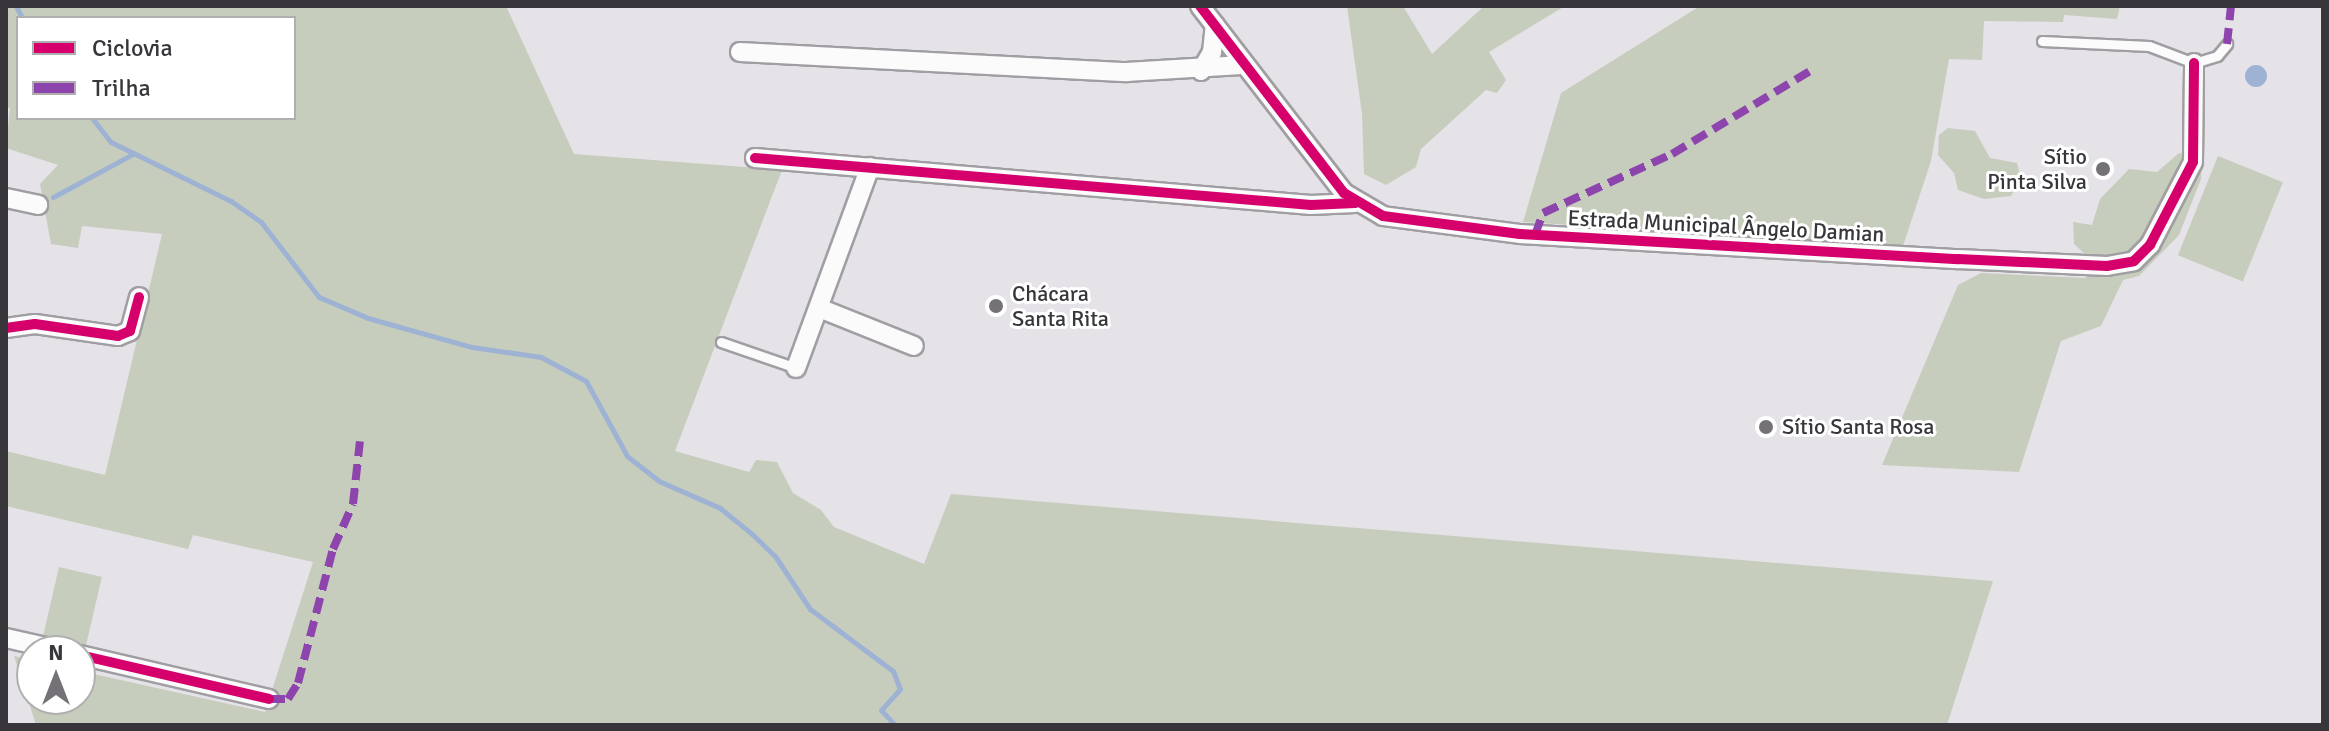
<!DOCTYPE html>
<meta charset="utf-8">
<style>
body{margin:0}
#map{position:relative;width:2329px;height:731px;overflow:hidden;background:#e5e2e8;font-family:Signika,sans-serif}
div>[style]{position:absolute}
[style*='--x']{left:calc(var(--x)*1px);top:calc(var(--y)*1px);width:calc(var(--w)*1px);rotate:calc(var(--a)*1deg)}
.green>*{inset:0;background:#c7cdbd;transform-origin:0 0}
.water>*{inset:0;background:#9eb3d4}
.round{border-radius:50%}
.stream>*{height:5px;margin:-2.5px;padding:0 2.5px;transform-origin:2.5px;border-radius:2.5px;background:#9eb3d4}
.roads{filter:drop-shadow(2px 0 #a09ea2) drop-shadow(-2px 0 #a09ea2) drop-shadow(0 2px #a09ea2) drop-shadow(0 -2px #a09ea2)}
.service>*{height:9px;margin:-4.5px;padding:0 4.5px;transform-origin:4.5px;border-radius:4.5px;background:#fbfbfc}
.minor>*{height:18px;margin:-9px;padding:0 9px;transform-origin:9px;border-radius:9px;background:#fbfbfc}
.quiet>*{height:8px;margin-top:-4px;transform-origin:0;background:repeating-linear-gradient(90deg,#8e44ad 0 16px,transparent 0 24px)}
.cycleway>*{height:10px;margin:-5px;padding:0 5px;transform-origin:5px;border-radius:5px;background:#d6006c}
.dots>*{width:22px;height:22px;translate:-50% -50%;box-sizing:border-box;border:4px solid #fff;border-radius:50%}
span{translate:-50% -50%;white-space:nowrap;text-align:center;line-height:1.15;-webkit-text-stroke:6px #fff;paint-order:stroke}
.poi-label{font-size:22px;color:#38363a}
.right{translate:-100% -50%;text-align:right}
.left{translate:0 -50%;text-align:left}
.street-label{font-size:22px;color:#38363a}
.frame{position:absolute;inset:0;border:8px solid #38363a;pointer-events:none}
.legend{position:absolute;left:16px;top:16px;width:280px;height:104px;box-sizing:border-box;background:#fff;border:2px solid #afafb0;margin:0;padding:10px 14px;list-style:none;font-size:24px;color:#38363a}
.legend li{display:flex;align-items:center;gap:16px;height:40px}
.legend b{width:40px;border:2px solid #afafb0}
.north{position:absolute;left:16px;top:635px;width:80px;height:80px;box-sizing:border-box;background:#fff;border:2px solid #afafb0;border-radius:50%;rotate:0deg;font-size:22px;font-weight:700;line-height:32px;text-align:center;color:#38363a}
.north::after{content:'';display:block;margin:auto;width:28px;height:36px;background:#757277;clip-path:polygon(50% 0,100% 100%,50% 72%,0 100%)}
</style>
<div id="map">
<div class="green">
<div style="clip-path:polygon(evenodd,6px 6px,506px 6px,574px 154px,782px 170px,675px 451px,749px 472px,756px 460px,777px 462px,793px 493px,821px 510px,834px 527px,924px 564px,951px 494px,1993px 581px,1947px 725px,36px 725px,14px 656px,32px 660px,32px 699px,80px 699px,80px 671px,265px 712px,313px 562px,193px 535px,188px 549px,6px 506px,6px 451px,105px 475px,162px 234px,82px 226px,78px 248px,51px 244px,40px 184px,58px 165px,6px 148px,10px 108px,6px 107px,6px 6px,18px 18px,294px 18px,294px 118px,18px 118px,18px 18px)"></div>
<div style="clip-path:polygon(1347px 6px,1403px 6px,1432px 54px,1484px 6px,1565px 6px,1489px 52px,1506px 80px,1497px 93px,1486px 90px,1421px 149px,1416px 167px,1386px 185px,1364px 174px,1362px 114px)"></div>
<div style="clip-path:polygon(1700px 6px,2120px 6px,2117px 19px,2064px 15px,2063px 22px,1984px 21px,1982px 60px,1949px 59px,1931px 161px,1903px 246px,1523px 222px,1561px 93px)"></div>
<div style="clip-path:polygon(1948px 128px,1975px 131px,1990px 158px,2017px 163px,2021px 179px,2011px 196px,1984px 199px,1958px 190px,1954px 173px,1938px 155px,1939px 135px)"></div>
<div style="clip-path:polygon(2179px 153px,2202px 155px,2201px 179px,2179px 235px,2139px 276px,2123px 280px,2101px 326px,2061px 341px,2019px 472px,1882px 465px,1958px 285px,1981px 273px,2086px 278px,2086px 255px,2074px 244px,2073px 222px,2092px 225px,2100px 199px,2129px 169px,2157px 172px)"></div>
<div style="left:2218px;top:156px;width:70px;height:107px;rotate:22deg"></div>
<div style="left:59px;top:567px;width:44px;height:71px;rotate:13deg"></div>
</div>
<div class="water">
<div class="round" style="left:2245px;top:65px;width:22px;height:22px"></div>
</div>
<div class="stream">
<div style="--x:16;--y:6;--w:13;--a:63"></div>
<div style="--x:92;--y:118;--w:31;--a:52"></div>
<div style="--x:111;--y:142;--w:134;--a:26.2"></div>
<div style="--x:231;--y:201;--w:37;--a:35"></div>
<div style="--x:261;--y:222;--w:95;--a:52.3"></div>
<div style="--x:319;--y:297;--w:53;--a:23.2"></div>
<div style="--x:368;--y:318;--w:108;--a:15.6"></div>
<div style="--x:472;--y:347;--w:70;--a:8.2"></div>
<div style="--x:541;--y:357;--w:51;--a:28.1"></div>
<div style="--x:586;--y:381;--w:85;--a:61.3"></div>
<div style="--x:627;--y:456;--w:41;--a:38"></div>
<div style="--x:659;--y:481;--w:67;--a:23.9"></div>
<div style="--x:720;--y:508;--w:41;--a:39.1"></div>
<div style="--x:752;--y:534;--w:32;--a:44"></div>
<div style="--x:775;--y:556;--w:64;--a:56.6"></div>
<div style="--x:810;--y:609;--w:104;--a:36.8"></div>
<div style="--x:893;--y:671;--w:19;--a:69"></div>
<div style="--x:900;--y:689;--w:28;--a:132"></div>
<div style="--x:881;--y:710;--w:21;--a:47"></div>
<div style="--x:53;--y:197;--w:91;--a:-28.3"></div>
</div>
<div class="roads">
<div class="service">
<div style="--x:2042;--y:41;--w:107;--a:2.7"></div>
<div style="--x:2149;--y:46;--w:48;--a:20.7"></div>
<div style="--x:2194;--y:63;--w:24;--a:-17"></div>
<div style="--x:2217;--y:56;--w:16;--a:-50"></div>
<div style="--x:721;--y:342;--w:79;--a:19.1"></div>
</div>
<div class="minor">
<div style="--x:1200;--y:6;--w:236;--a:52.4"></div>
<div style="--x:1344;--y:193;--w:45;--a:30.5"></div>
<div style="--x:1383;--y:216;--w:138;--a:7.5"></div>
<div style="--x:1520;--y:234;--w:439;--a:3.3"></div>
<div style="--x:1958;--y:259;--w:149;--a:2.7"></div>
<div style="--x:2107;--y:266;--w:27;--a:-10"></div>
<div style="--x:2134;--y:261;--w:23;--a:-45"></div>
<div style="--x:2150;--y:245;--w:93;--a:-62.6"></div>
<div style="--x:2193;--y:162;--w:99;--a:-89.4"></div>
<div style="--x:740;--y:52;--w:387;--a:3"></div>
<div style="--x:1126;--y:72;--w:119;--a:-3.4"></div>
<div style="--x:1201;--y:71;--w:22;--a:-60"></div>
<div style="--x:1212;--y:52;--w:27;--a:-84"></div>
<div style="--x:755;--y:158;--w:558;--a:4.83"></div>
<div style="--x:1311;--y:205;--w:44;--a:-2.6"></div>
<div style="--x:6;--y:198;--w:33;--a:12"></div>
<div style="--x:819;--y:308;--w:102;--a:21.8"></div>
<div style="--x:6;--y:328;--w:29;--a:-8"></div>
<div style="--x:35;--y:324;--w:84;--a:8.2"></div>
<div style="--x:118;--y:336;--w:13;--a:-23"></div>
<div style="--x:130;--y:331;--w:35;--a:-75"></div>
<div style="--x:796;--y:368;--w:214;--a:-69.8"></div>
<div style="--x:6;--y:638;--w:58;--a:12.8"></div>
<div style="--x:80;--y:655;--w:194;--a:13.1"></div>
</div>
</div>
<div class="quiet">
<div style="--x:2227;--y:44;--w:38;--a:-84"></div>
<div style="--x:1535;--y:235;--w:23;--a:-70"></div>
<div style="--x:1543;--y:213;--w:142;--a:-24.6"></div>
<div style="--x:1672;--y:154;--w:163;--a:-31"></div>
<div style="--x:269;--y:699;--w:19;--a:0"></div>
<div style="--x:288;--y:699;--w:19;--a:-58"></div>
<div style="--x:298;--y:683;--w:138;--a:-75.4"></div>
<div style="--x:333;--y:549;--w:49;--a:-66"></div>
<div style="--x:353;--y:504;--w:63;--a:-83.7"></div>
</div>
<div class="cycleway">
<div style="--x:1200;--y:6;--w:236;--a:52.4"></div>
<div style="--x:1344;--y:193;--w:45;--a:30.5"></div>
<div style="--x:1383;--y:216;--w:138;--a:7.5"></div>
<div style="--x:1520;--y:234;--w:439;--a:3.3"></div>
<div style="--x:1958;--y:259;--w:149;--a:2.7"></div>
<div style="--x:2107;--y:266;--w:27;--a:-10"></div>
<div style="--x:2134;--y:261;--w:23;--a:-45"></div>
<div style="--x:2150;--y:245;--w:93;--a:-62.6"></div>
<div style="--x:2193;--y:162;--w:99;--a:-89.4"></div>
<div style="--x:755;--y:158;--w:558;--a:4.83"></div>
<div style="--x:1311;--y:205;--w:44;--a:-2.6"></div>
<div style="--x:6;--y:328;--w:29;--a:-8"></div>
<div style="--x:35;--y:324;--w:84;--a:8.2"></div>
<div style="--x:118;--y:336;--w:13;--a:-23"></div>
<div style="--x:130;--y:331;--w:35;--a:-75"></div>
<div style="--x:80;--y:655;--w:194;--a:13.1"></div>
</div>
<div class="dots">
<div style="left:2103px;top:169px;background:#757277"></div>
<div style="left:996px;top:306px;background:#757277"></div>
<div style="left:1766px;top:427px;background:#757277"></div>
</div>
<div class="poi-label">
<span class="right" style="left:2087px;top:169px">Sítio<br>Pinta Silva</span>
<span class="left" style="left:1012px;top:306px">Chácara<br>Santa Rita</span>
<span class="left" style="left:1782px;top:427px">Sítio Santa Rosa</span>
</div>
<div class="street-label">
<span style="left:1726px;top:226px;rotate:3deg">Estrada Municipal Ângelo Damian</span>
</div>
<div class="frame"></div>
<ul class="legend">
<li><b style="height:10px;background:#d6006c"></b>Ciclovia</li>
<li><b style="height:10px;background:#8e44ad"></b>Trilha</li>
</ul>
<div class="north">N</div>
</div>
